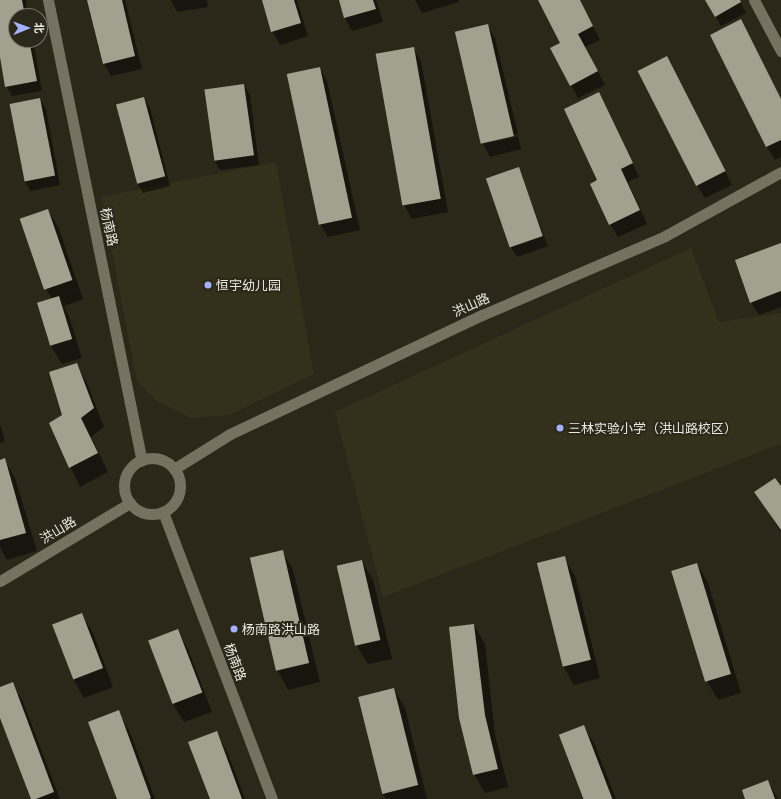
<!DOCTYPE html>
<meta charset="utf-8">
<style>
body{margin:0}
#map{position:relative;width:781px;height:799px;overflow:hidden;background:#2b281a;font-family:Ubuntu,"Noto Sans SC",sans-serif}
div>[style]{position:absolute}
[style*='--x']{left:calc(var(--x)*1px);top:calc(var(--y)*1px);width:calc(var(--w)*1px);rotate:calc(var(--a)*1deg)}
.built>*{inset:0;background:#34301c}
.shadow>*{inset:0;background:#0007}
.building>*{inset:0;background:#a2a08e;transform-origin:0 0}
.minor>*{height:11px;margin:-5.5px;padding:0 5.5px;transform-origin:5.5px;border-radius:5.5px;background:#757262}
.minor>.ring{margin:-5.5px;padding:0;box-sizing:content-box;background:none;border:11px solid #757262;border-radius:50%}
.dots>*{width:11px;height:11px;translate:-50% -50%;box-sizing:border-box;border:2px solid #2b281a;border-radius:50%}
span{translate:-50% -50%;white-space:nowrap;text-align:center;line-height:1.15;-webkit-text-stroke:4px #2b281a;paint-order:stroke}
.street-label{font-size:13px;color:#eae9e0}
.poi-label{font-size:13px;color:#eae9e0}
.left{translate:0 -50%;text-align:left}
.north{position:absolute;left:8px;top:8px;width:40px;height:40px;box-sizing:border-box;background:#2b281a;border:1px solid #777569;border-radius:50%;rotate:89deg;font-size:11px;font-weight:700;line-height:16px;text-align:center;color:#eae9e0}
.north::after{content:'';display:block;margin:auto;width:14px;height:18px;background:#a4b1fc;clip-path:polygon(50% 0,100% 100%,50% 72%,0 100%)}
</style>
<div id="map">
<div class="built">
<div style="clip-path:polygon(276px 162px,314px 374px,229px 415px,191px 418px,158px 402px,137px 381px,101px 197px)"></div>
<div style="clip-path:polygon(691px 248px,719px 322px,781px 313px,781px 444px,383px 597px,335px 412px)"></div>
</div>
<div class="shadow">
<div style="clip-path:polygon(0 0,26px 0,28px 16px,16px 16px,16px 40px,33px 40px,42px 91px,12px 96px,6px 86px,0 52px)"></div>
<div style="clip-path:polygon(88px 0,125px 0,142px 69px,111px 76px,104px 63px)"></div>
<div style="clip-path:polygon(171px 0,207px 0,208px 7px,177px 12px)"></div>
<div style="clip-path:polygon(263px 0,297px 0,308px 36px,280px 45px,272px 31px)"></div>
<div style="clip-path:polygon(340px 0,376px 0,383px 22px,352px 31px,345px 18px)"></div>
<div style="clip-path:polygon(415px 0,459px 0,459px 2px,422px 13px)"></div>
<div style="clip-path:polygon(539px 0,579px 0,600px 40px,585px 47px,605px 85px,578px 98px,571px 85px,561px 43px)"></div>
<div style="clip-path:polygon(706px 0,739px 0,746px 13px,721px 26px)"></div>
<div style="clip-path:polygon(487px 25px,495px 38px,518px 134px,485px 144px,518px 136px,521px 149px,490px 157px,483px 144px)"></div>
<div style="clip-path:polygon(711px 35px,781px 99px,781px 157px,775px 160px,767px 147px)"></div>
<div style="clip-path:polygon(413px 48px,421px 61px,448px 212px,412px 219px,404px 205px)"></div>
<div style="clip-path:polygon(320px 68px,327px 81px,360px 230px,328px 237px,320px 224px,288px 75px)"></div>
<div style="clip-path:polygon(674px 71px,732px 185px,705px 198px,697px 185px)"></div>
<div style="clip-path:polygon(244px 85px,250px 95px,259px 165px,220px 170px,214px 160px,205px 91px)"></div>
<div style="clip-path:polygon(599px 94px,639px 177px,628px 182px,647px 224px,618px 237px,610px 224px,599px 181px)"></div>
<div style="clip-path:polygon(144px 98px,150px 108px,170px 186px,143px 193px,137px 183px)"></div>
<div style="clip-path:polygon(40px 99px,46px 109px,60px 185px,30px 191px,25px 181px)"></div>
<div style="clip-path:polygon(518px 168px,548px 246px,517px 257px,511px 247px)"></div>
<div style="clip-path:polygon(48px 210px,59px 229px,83px 299px,64px 306px,69px 316px,82px 358px,62px 364px,51px 346px,52px 299px,47px 290px)"></div>
<div style="clip-path:polygon(781px 244px,781px 307px,759px 315px,751px 302px)"></div>
<div style="clip-path:polygon(76px 364px,87px 383px,104px 427px,91px 437px,108px 472px,80px 487px,50px 424px,63px 415px)"></div>
<div style="clip-path:polygon(0 424px,5px 441px,0 443px)"></div>
<div style="clip-path:polygon(4px 459px,15px 478px,37px 551px,7px 560px,0 547px,0 461px)"></div>
<div style="clip-path:polygon(781px 488px,781px 532px,756px 493px)"></div>
<div style="clip-path:polygon(282px 551px,293px 570px,320px 682px,288px 690px,278px 671px)"></div>
<div style="clip-path:polygon(564px 557px,575px 576px,600px 678px,574px 685px,563px 666px,538px 564px)"></div>
<div style="clip-path:polygon(362px 561px,373px 580px,392px 659px,368px 664px,357px 646px)"></div>
<div style="clip-path:polygon(697px 564px,708px 583px,741px 693px,718px 700px,707px 681px)"></div>
<div style="clip-path:polygon(82px 615px,93px 633px,113px 687px,84px 698px,73px 679px,53px 626px)"></div>
<div style="clip-path:polygon(474px 625px,485px 644px,495px 735px,508px 787px,485px 793px,474px 774px)"></div>
<div style="clip-path:polygon(177px 630px,188px 649px,212px 712px,184px 722px,173px 704px,150px 641px)"></div>
<div style="clip-path:polygon(12px 683px,23px 702px,60px 799px,32px 799px,0 715px,0 688px)"></div>
<div style="clip-path:polygon(394px 689px,405px 708px,427px 799px,386px 799px,383px 794px)"></div>
<div style="clip-path:polygon(118px 712px,129px 730px,155px 799px,118px 799px)"></div>
<div style="clip-path:polygon(584px 727px,595px 745px,616px 799px,585px 799px)"></div>
<div style="clip-path:polygon(216px 732px,227px 751px,245px 799px,211px 799px)"></div>
<div style="clip-path:polygon(768px 781px,778px 799px,747px 799px)"></div>
</div>
<div class="building">
<div style="clip-path:polygon(0 0,22px 0,25px 16px,16px 16px,16px 40px,29px 40px,37px 81px,5px 87px,0 57px)"></div>
<div style="clip-path:polygon(87px 0,122px 0,135px 56px,103px 64px)"></div>
<div style="clip-path:polygon(262px 0,294px 0,301px 23px,271px 32px)"></div>
<div style="clip-path:polygon(339px 0,373px 0,376px 9px,344px 18px)"></div>
<div style="clip-path:polygon(538px 0,580px 0,593px 26px,578px 34px,598px 71px,570px 86px,550px 48px,560px 43px)"></div>
<div style="clip-path:polygon(705px 0,740px 0,741px 2px,715px 17px)"></div>
<div style="clip-path:polygon(741px 19px,781px 99px,781px 140px,766px 147px,710px 35px)"></div>
<div style="left:488px;top:24px;width:115px;height:34px;rotate:77deg"></div>
<div style="left:414px;top:47px;width:154px;height:39px;rotate:80deg"></div>
<div style="left:667px;top:56px;width:129px;height:33px;rotate:63deg"></div>
<div style="left:320px;top:67px;width:154px;height:34px;rotate:78deg"></div>
<div style="left:244px;top:84px;width:72px;height:40px;rotate:82deg"></div>
<div style="clip-path:polygon(599px 92px,633px 163px,621px 169px,640px 210px,609px 225px,590px 184px,597px 180px,564px 109px)"></div>
<div style="left:144px;top:97px;width:82px;height:29px;rotate:75deg"></div>
<div style="left:40px;top:98px;width:79px;height:31px;rotate:79deg"></div>
<div style="left:519px;top:167px;width:73px;height:35px;rotate:71deg"></div>
<div style="left:48px;top:209px;width:75px;height:30px;rotate:71deg"></div>
<div style="clip-path:polygon(781px 243px,781px 291px,750px 303px,735px 260px)"></div>
<div style="left:59px;top:296px;width:45px;height:23px;rotate:73deg"></div>
<div style="clip-path:polygon(77px 363px,94px 408px,81px 418px,98px 453px,69px 468px,49px 423px,62px 415px,49px 372px)"></div>
<div style="clip-path:polygon(5px 458px,26px 533px,0 540px,0 460px)"></div>
<div style="clip-path:polygon(775px 478px,781px 486px,781px 530px,754px 492px)"></div>
<div style="left:283px;top:550px;width:116px;height:34px;rotate:77deg"></div>
<div style="left:565px;top:556px;width:107px;height:29px;rotate:76deg"></div>
<div style="left:362px;top:560px;width:82px;height:26px;rotate:77deg"></div>
<div style="left:697px;top:563px;width:116px;height:27px;rotate:73deg"></div>
<div style="left:82px;top:613px;width:59px;height:32px;rotate:69deg"></div>
<div style="clip-path:polygon(474px 624px,485px 715px,498px 769px,473px 775px,459px 718px,449px 627px)"></div>
<div style="left:178px;top:629px;width:68px;height:32px;rotate:69deg"></div>
<div style="clip-path:polygon(13px 682px,54px 792px,36px 799px,31px 799px,0 718px,0 687px)"></div>
<div style="left:394px;top:688px;width:100px;height:37px;rotate:76deg"></div>
<div style="clip-path:polygon(119px 710px,151px 798px,149px 799px,117px 799px,88px 722px)"></div>
<div style="left:584px;top:725px;width:79px;height:27px;rotate:69deg"></div>
<div style="clip-path:polygon(217px 731px,242px 799px,210px 799px,188px 742px)"></div>
<div style="clip-path:polygon(768px 780px,775px 799px,745px 799px,742px 790px)"></div>
</div>
<div class="minor">
<div style="--x:48;--y:0;--w:470;--a:78.5"></div>
<div style="--x:754;--y:0;--w:58;--a:62.1"></div>
<div class="ring" style="left:124px;top:458px;width:45px;height:45px"></div>
<div style="--x:174;--y:469;--w:66;--a:-32"></div>
<div style="--x:230;--y:434;--w:279;--a:-25.3"></div>
<div style="--x:482;--y:315;--w:199;--a:-23.3"></div>
<div style="--x:665;--y:236;--w:132;--a:-28.9"></div>
<div style="--x:163;--y:512;--w:307;--a:69.2"></div>
<div style="--x:0;--y:581;--w:152;--a:-31"></div>
</div>
<div class="dots">
<div style="left:208px;top:285px;background:#a4b1fc"></div>
<div style="left:560px;top:428px;background:#a4b1fc"></div>
<div style="left:234px;top:629px;background:#a4b1fc"></div>
</div>
<div class="street-label">
<span style="left:109px;top:227px;rotate:78deg">杨南路</span>
<span style="left:471px;top:305px;rotate:-24deg">洪山路</span>
<span style="left:58px;top:530px;rotate:-31deg">洪山路</span>
<span style="left:235px;top:662px;rotate:69deg">杨南路</span>
</div>
<div class="poi-label">
<span class="left" style="left:216px;top:285px">恒宇幼儿园</span>
<span class="left" style="left:568px;top:428px">三林实验小学（洪山路校区）</span>
<span class="left" style="left:242px;top:629px">杨南路洪山路</span>
</div>
<div class="north">北</div>
</div>
